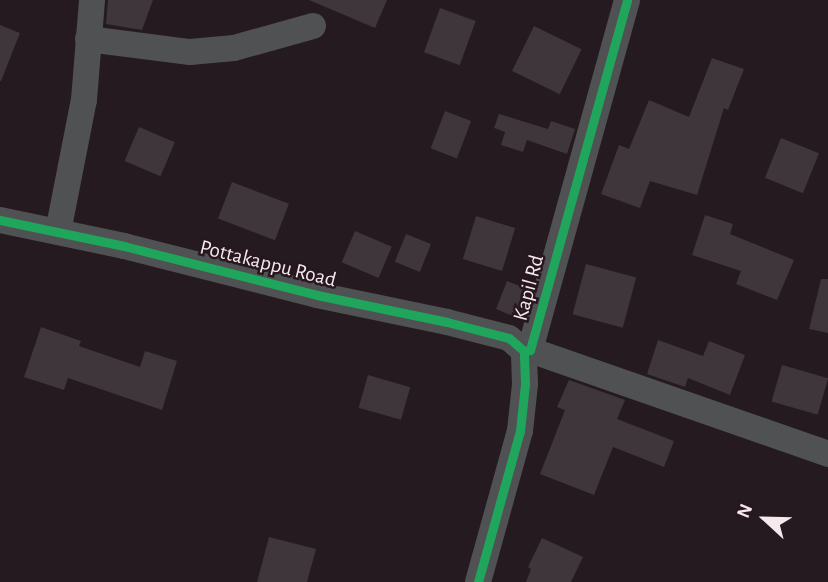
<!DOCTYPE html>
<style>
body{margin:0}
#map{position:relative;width:828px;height:582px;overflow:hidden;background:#241a1f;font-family:"Alegreya Sans",sans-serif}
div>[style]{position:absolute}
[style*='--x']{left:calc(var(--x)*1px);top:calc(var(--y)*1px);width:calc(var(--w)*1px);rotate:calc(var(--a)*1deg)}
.building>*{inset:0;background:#3e363a;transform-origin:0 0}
.minor>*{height:26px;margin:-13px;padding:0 13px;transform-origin:13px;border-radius:13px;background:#4f5152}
.cycleway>*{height:9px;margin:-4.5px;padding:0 4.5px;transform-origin:4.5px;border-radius:4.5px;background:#20a55d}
span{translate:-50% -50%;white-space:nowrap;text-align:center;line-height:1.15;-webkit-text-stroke:5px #27171e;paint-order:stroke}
.street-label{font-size:21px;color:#f5e9ed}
.north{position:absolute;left:730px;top:484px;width:70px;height:70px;-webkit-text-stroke:5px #27171e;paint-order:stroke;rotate:292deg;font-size:19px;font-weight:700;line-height:28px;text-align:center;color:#f5e9ed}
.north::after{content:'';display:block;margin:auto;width:24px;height:32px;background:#f5e9ed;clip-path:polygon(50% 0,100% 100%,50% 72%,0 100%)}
</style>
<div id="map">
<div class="building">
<div style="clip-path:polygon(108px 0,153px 0,142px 30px,106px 24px)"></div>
<div style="clip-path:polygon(309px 0,387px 0,375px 28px)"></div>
<div style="left:440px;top:8px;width:38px;height:47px;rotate:20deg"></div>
<div style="clip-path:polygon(0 25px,20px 33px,1px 81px,0 81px)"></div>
<div style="left:534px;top:26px;width:53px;height:50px;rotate:26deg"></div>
<div style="clip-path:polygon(712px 58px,744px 69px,728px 110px,724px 108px,697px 195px,650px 181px,640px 208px,601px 194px,619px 145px,629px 149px,649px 100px,689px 117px)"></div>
<div style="left:445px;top:111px;width:28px;height:40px;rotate:21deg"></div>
<div style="clip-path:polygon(499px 114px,548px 129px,551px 121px,575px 129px,567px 154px,527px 140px,523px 152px,501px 145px,505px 132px,494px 128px)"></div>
<div style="left:139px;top:127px;width:39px;height:37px;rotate:23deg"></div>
<div style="left:781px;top:138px;width:41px;height:43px;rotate:22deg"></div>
<div style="left:232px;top:182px;width:61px;height:39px;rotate:21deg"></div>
<div style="clip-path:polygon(705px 215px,733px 224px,730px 234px,794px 260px,777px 300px,736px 284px,741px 271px,692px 255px)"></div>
<div style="left:476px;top:216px;width:41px;height:45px;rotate:17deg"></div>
<div style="left:355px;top:231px;width:40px;height:34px;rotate:23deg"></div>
<div style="left:406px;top:234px;width:27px;height:30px;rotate:22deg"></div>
<div style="left:586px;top:264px;width:52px;height:52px;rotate:15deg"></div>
<div style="clip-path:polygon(821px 279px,828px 279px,828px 333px,809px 329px)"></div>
<div style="clip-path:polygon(507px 281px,530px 290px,522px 320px,496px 309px)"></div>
<div style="clip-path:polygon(41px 327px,81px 341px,79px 346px,140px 367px,145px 351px,177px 361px,162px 410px,68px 378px,64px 390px,24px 377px)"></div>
<div style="clip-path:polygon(658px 340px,703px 356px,709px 341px,745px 355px,730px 395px,688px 378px,685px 387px,647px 374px)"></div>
<div style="left:782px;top:365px;width:48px;height:38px;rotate:16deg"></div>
<div style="left:368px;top:375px;width:44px;height:34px;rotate:16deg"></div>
<div style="clip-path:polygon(569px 380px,625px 400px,617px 419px,674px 441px,664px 467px,613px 447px,594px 495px,540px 474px,565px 410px,557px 407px)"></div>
<div style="clip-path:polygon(269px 537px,316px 549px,307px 582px,257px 582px)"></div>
<div style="clip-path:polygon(542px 538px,583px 557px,571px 582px,526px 582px,531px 569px,528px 567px)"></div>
</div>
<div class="minor">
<div style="--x:88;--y:39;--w:103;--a:7.3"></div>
<div style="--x:190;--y:52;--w:44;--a:-5.2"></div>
<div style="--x:234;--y:48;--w:82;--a:-15.6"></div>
<div style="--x:0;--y:220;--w:127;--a:11.8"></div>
<div style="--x:124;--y:246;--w:199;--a:14.2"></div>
<div style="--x:317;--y:295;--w:133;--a:11.7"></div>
<div style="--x:447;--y:322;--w:64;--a:14.5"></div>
<div style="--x:509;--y:338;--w:20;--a:41"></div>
<div style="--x:58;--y:232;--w:135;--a:-78.9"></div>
<div style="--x:84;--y:100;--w:100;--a:-85.4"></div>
<div style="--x:530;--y:350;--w:316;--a:19.2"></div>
<div style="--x:478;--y:582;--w:157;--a:-74.5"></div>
<div style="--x:520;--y:431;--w:47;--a:-83.9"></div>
<div style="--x:525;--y:384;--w:33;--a:-92"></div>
<div style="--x:524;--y:351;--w:6;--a:-9"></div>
<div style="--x:530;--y:350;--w:363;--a:-74.5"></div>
</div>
<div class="cycleway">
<div style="--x:0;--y:220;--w:127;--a:11.8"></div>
<div style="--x:124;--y:246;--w:199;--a:14.2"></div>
<div style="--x:317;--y:295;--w:133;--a:11.7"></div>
<div style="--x:447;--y:322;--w:64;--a:14.5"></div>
<div style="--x:509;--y:338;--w:20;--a:41"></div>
<div style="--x:478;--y:582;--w:157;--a:-74.5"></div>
<div style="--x:520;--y:431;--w:47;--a:-83.9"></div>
<div style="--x:525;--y:384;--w:33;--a:-92"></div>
<div style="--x:524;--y:351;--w:6;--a:-9"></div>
<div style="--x:530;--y:350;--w:363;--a:-74.5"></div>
</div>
<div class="street-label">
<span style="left:268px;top:264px;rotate:14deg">Pottakappu Road</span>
<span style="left:529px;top:288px;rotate:-75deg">Kapil Rd</span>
</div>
<div class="north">N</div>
</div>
